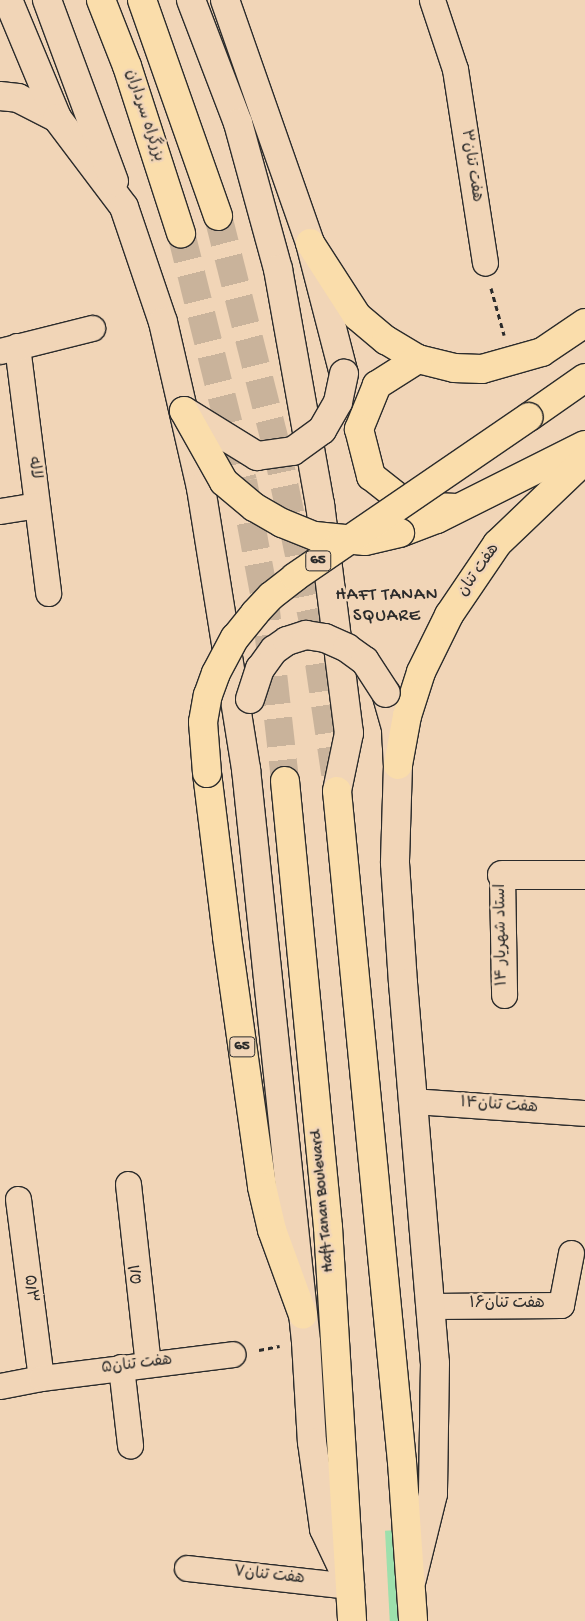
<!DOCTYPE html>
<meta charset="utf-8">
<style>
body{margin:0}
#map{position:relative;width:585px;height:1621px;overflow:hidden;background:#f1d5b7;font-family:"Gochi Hand","Playpen Sans Arabic",sans-serif}
div>[style]{position:absolute}
[style*='--x']{left:calc(var(--x)*1px);top:calc(var(--y)*1px);width:calc(var(--w)*1px);rotate:calc(var(--a)*1deg)}
.green>*{inset:0;background:#9de0ac;transform-origin:0 0}
.trunk-tunnel>*{height:28px;margin-top:-14px;transform-origin:0;background:repeating-linear-gradient(90deg,#c9b39b 0 28px,transparent 0 42px)}
.path>*{height:3px;margin-top:-1.5px;transform-origin:0;background:repeating-linear-gradient(90deg,#2b2b2b 0 5px,transparent 0 9px)}
.roads{filter:drop-shadow(1px 0 #2b2b2b) drop-shadow(-1px 0 #2b2b2b) drop-shadow(0 1px #2b2b2b) drop-shadow(0 -1px #2b2b2b)}
.minor>*{height:25px;margin:-12.5px;padding:0 12.5px;transform-origin:12.5px;border-radius:12.5px;background:#f1d5b7}
.tertiary>*{height:28px;margin:-14px;padding:0 14px;transform-origin:14px;border-radius:14px;background:#f1d5b7}
.secondary>*{height:28px;margin:-14px;padding:0 14px;transform-origin:14px;border-radius:14px;background:#f1d5b7}
.primary>*{height:28px;margin:-14px;padding:0 14px;transform-origin:14px;border-radius:14px;background:#faddab}
.trunk>*{height:28px;margin:-14px;padding:0 14px;transform-origin:14px;border-radius:14px;background:#faddab}
.bridges{filter:drop-shadow(1px 0 #2b2b2b) drop-shadow(-1px 0 #2b2b2b) drop-shadow(0 1px #2b2b2b) drop-shadow(0 -1px #2b2b2b)}
.secondary-bridge>*{height:28px;margin:-14px;padding:0 14px;transform-origin:14px;border-radius:14px;background:#f1d5b7}
.primary-bridge>*{height:28px;margin:-14px;padding:0 14px;transform-origin:14px;border-radius:14px;background:#faddab}
span{translate:-50% -50%;white-space:nowrap;text-align:center;line-height:1.15;-webkit-text-stroke:5px #f1d5b7;paint-order:stroke}
.shield-label span{padding:1px 4px;background:#f1d5b7;border:1px solid;border-radius:4px;-webkit-text-stroke-width:0}
.shield-label{font-size:15px;color:#2b2b2b;font-weight:700}
.street-label{font-size:16px;color:#2b2b2b}
.neighbourhood-label{font-size:18px;color:#2b2b2b;letter-spacing:1px}
</style>
<div id="map">
<div class="green">
<div style="left:398px;top:1530px;width:91px;height:13px;rotate:87deg"></div>
</div>
<div class="trunk-tunnel">
<div style="--x:218;--y:216;--w:236;--a:75.8"></div>
<div style="--x:276;--y:445;--w:181;--a:78.2"></div>
<div style="--x:313;--y:622;--w:167;--a:81.7"></div>
<div style="--x:181;--y:233;--w:256;--a:76"></div>
<div style="--x:243;--y:481;--w:114;--a:79.4"></div>
<div style="--x:264;--y:593;--w:189;--a:83.6"></div>
</div>
<div class="path">
<div style="--x:491;--y:288;--w:49;--a:74.5"></div>
<div style="--x:259;--y:1350;--w:21;--a:-11"></div>
</div>
<div class="roads">
<div class="minor">
<div style="--x:432;--y:0;--w:73;--a:71.6"></div>
<div style="--x:455;--y:69;--w:196;--a:81.2"></div>
<div style="--x:17;--y:346;--w:249;--a:82.8"></div>
<div style="--x:0;--y:351;--w:95;--a:-14"></div>
<div style="--x:0;--y:511;--w:37;--a:-9"></div>
<div style="--x:502;--y:875;--w:120;--a:89"></div>
<div style="--x:413;--y:1101;--w:172;--a:4"></div>
<div style="--x:128;--y:1184;--w:181;--a:83.7"></div>
<div style="--x:18;--y:1199;--w:180;--a:82.7"></div>
<div style="--x:431;--y:1306;--w:130;--a:-0.4"></div>
<div style="--x:561;--y:1305;--w:53;--a:-79.1"></div>
<div style="--x:121;--y:1367;--w:79;--a:83.4"></div>
<div style="--x:0;--y:1386;--w:42;--a:-11"></div>
<div style="--x:41;--y:1378;--w:193;--a:-7.1"></div>
<div style="--x:187;--y:1568;--w:165;--a:6.3"></div>
</div>
<div class="tertiary">
<div style="--x:0;--y:96;--w:18;--a:6"></div>
<div style="--x:18;--y:98;--w:44;--a:27.1"></div>
<div style="--x:502;--y:875;--w:83;--a:0"></div>
</div>
<div class="secondary">
<div style="--x:8;--y:0;--w:128;--a:67.4"></div>
<div style="--x:57;--y:118;--w:111;--a:53"></div>
<div style="--x:124;--y:207;--w:121;--a:71.3"></div>
<div style="--x:163;--y:322;--w:170;--a:77.1"></div>
<div style="--x:201;--y:488;--w:285;--a:80.9"></div>
<div style="--x:246;--y:769;--w:576;--a:84.02"></div>
<div style="--x:306;--y:1342;--w:100;--a:86.6"></div>
<div style="--x:312;--y:1442;--w:88;--a:82.1"></div>
<div style="--x:324;--y:1529;--w:59;--a:64.7"></div>
<div style="--x:47;--y:0;--w:193;--a:69.7"></div>
<div style="--x:191;--y:0;--w:132;--a:69.1"></div>
<div style="--x:238;--y:123;--w:151;--a:74.7"></div>
<div style="--x:278;--y:269;--w:239;--a:79.9"></div>
<div style="--x:320;--y:504;--w:231;--a:82.8"></div>
<div style="--x:349;--y:733;--w:59;--a:101.7"></div>
<div style="--x:225;--y:0;--w:257;--a:70.7"></div>
<div style="--x:310;--y:243;--w:135;--a:75.5"></div>
<div style="--x:386;--y:693;--w:37;--a:74"></div>
<div style="--x:396;--y:729;--w:36;--a:87"></div>
<div style="--x:398;--y:765;--w:98;--a:91.8"></div>
<div style="--x:395;--y:863;--w:120;--a:86.2"></div>
<div style="--x:403;--y:983;--w:381;--a:85.2"></div>
<div style="--x:435;--y:1363;--w:131;--a:90.9"></div>
<div style="--x:433;--y:1494;--w:88;--a:103.9"></div>
</div>
<div class="primary">
<div style="--x:310;--y:243;--w:87;--a:57.2"></div>
<div style="--x:357;--y:316;--w:38;--a:40"></div>
<div style="--x:386;--y:340;--w:37;--a:31"></div>
<div style="--x:418;--y:359;--w:37;--a:14"></div>
<div style="--x:454;--y:368;--w:28;--a:2"></div>
<div style="--x:482;--y:369;--w:62;--a:-15.8"></div>
<div style="--x:542;--y:352;--w:52;--a:-34"></div>
<div style="--x:418;--y:359;--w:49;--a:147.6"></div>
<div style="--x:377;--y:385;--w:48;--a:112.2"></div>
<div style="--x:359;--y:429;--w:49;--a:75.7"></div>
<div style="--x:371;--y:476;--w:48;--a:38.3"></div>
<div style="--x:409;--y:506;--w:48;--a:2.4"></div>
<div style="--x:529;--y:417;--w:68;--a:-34.9"></div>
<div style="--x:400;--y:533;--w:40;--a:-21"></div>
<div style="--x:437;--y:519;--w:165;--a:-26.6"></div>
<div style="--x:398;--y:765;--w:50;--a:-79.6"></div>
<div style="--x:407;--y:716;--w:46;--a:-72.3"></div>
<div style="--x:421;--y:672;--w:64;--a:-63.8"></div>
<div style="--x:449;--y:615;--w:86;--a:-55.9"></div>
<div style="--x:497;--y:544;--w:122;--a:-43.7"></div>
<div style="--x:207;--y:773;--w:165;--a:83"></div>
<div style="--x:227;--y:937;--w:252;--a:82"></div>
<div style="--x:262;--y:1187;--w:44;--a:76.9"></div>
<div style="--x:272;--y:1230;--w:90;--a:70"></div>
<div style="--x:285;--y:781;--w:448;--a:84.5"></div>
<div style="--x:328;--y:1227;--w:395;--a:86.5"></div>
<div style="--x:337;--y:791;--w:674;--a:84.47"></div>
<div style="--x:402;--y:1462;--w:159;--a:86"></div>
</div>
<div class="trunk">
<div style="--x:101;--y:0;--w:71;--a:68.5"></div>
<div style="--x:127;--y:66;--w:176;--a:72.1"></div>
<div style="--x:142;--y:0;--w:229;--a:70.6"></div>
</div>
</div>
<div class="bridges">
<div class="secondary-bridge">
<div style="--x:184;--y:411;--w:86;--a:31.7"></div>
<div style="--x:257;--y:456;--w:36;--a:-8"></div>
<div style="--x:293;--y:451;--w:36;--a:-36"></div>
<div style="--x:322;--y:430;--w:32;--a:-60"></div>
<div style="--x:338;--y:402;--w:29;--a:-78"></div>
<div style="--x:250;--y:699;--w:32;--a:-72"></div>
<div style="--x:260;--y:669;--w:24;--a:-54"></div>
<div style="--x:274;--y:650;--w:16;--a:-35"></div>
<div style="--x:287;--y:641;--w:20;--a:-18"></div>
<div style="--x:306;--y:635;--w:19;--a:9"></div>
<div style="--x:325;--y:638;--w:24;--a:24"></div>
<div style="--x:347;--y:648;--w:22;--a:36"></div>
<div style="--x:365;--y:661;--w:38;--a:57"></div>
</div>
<div class="primary-bridge">
<div style="--x:184;--y:411;--w:81;--a:60.6"></div>
<div style="--x:224;--y:482;--w:39;--a:40"></div>
<div style="--x:254;--y:507;--w:32;--a:30"></div>
<div style="--x:282;--y:523;--w:35;--a:22"></div>
<div style="--x:315;--y:536;--w:50;--a:5.7"></div>
<div style="--x:365;--y:541;--w:36;--a:-13"></div>
<div style="--x:207;--y:773;--w:51;--a:-94.5"></div>
<div style="--x:203;--y:722;--w:27;--a:-80"></div>
<div style="--x:208;--y:695;--w:23;--a:-70"></div>
<div style="--x:216;--y:673;--w:40;--a:-62"></div>
<div style="--x:235;--y:638;--w:32;--a:-51"></div>
<div style="--x:255;--y:613;--w:23;--a:-47"></div>
<div style="--x:271;--y:596;--w:31;--a:-38"></div>
<div style="--x:295;--y:577;--w:283;--a:-34.4"></div>
</div>
</div>
<div class="shield-label">
<span style="left:318px;top:561px">65</span>
<span style="left:242px;top:1047px">65</span>
</div>
<div class="street-label">
<span style="left:143px;top:116px;rotate:72deg">بزرگراه سرداران</span>
<span style="left:470px;top:166px;rotate:81deg">هفت تنان۳</span>
<span style="left:33px;top:470px;rotate:83deg">لاله ‍</span>
<span style="left:480px;top:571px;rotate:-55deg">هفت تنان</span>
<span style="left:503px;top:935px;rotate:-91deg">استاد شهریار ۱۴</span>
<span style="left:499px;top:1107px;rotate:4deg">هفت تنان۱۴</span>
<span style="left:324px;top:1201px;rotate:-95deg">Haft Tanan Boulevard</span>
<span style="left:138px;top:1274px;rotate:-96deg">۵/۱</span>
<span style="left:29px;top:1289px;rotate:83deg">۵/۳</span>
<span style="left:507px;top:1305px">هفت تنان۱۶</span>
<span style="left:137px;top:1366px;rotate:-7deg">هفت تنان۵</span>
<span style="left:269px;top:1577px;rotate:6deg">هفت تنان۷</span>
</div>
<div class="neighbourhood-label">
<span style="left:387px;top:607px">HAFT TANAN<br>SQUARE</span>
</div>
</div>
